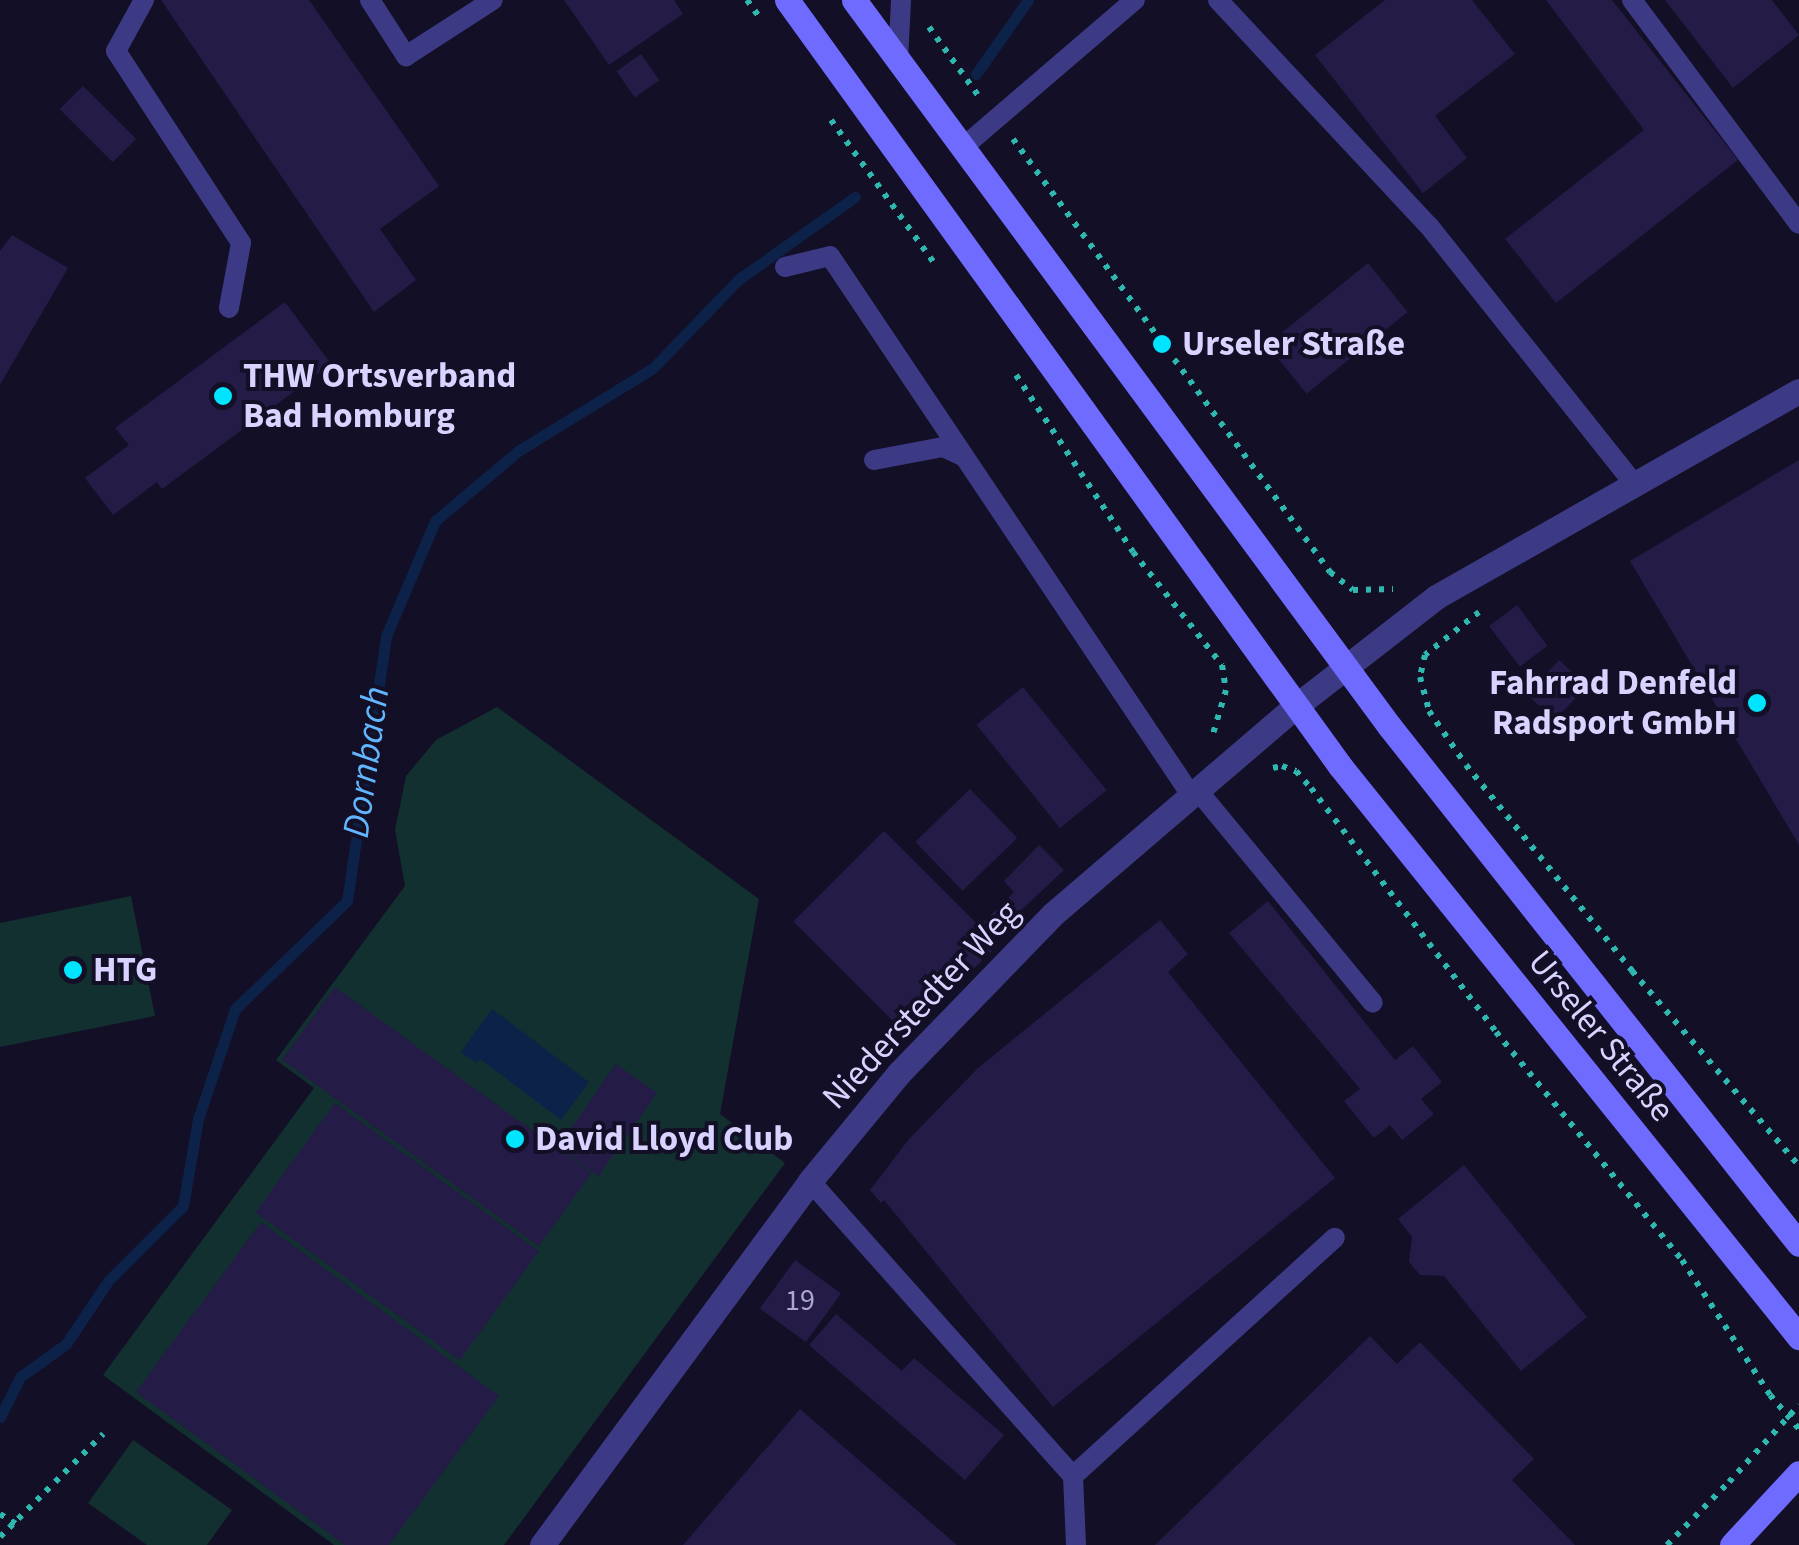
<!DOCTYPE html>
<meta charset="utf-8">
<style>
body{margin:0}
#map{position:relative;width:1799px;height:1545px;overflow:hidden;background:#130f26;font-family:"Source Sans 3",sans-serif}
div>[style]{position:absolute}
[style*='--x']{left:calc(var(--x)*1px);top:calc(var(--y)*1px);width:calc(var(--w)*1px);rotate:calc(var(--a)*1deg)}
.green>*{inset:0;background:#12302f}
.water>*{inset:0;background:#0c2248}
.stream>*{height:11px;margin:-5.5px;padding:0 5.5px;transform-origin:5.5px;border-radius:5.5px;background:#0c2248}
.building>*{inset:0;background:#241b47;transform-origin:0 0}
.path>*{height:6px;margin-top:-3px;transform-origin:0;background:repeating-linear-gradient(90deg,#2fb8b0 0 5px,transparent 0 13px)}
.lane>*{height:20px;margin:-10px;padding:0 10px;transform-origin:10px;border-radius:10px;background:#3d3a85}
.street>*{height:25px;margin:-12.5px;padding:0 12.5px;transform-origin:12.5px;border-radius:12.5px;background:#3d3a85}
.secondary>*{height:25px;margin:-12.5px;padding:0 12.5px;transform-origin:12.5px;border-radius:12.5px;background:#6f6bff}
.path-bridge>*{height:6px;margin-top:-3px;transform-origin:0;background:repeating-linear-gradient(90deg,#2fb8b0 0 5px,transparent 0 13px)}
.dots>*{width:28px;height:28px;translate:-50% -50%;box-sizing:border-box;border:5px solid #130f26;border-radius:50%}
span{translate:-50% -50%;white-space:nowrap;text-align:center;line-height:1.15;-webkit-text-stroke:8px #130f26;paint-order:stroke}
.number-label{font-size:30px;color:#aca6d1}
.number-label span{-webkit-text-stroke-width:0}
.poi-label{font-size:35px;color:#d9d4ff;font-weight:700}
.left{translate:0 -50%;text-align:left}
.right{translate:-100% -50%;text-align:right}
.street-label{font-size:35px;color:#d9d4ff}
.water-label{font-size:38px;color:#62b6ff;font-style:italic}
</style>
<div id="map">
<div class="green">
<div style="clip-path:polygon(497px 707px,759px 899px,720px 1114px,785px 1163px,504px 1545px,334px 1545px,103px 1375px,314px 1088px,276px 1060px,405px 886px,395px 830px,406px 776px,436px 740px)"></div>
<div style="clip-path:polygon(131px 896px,155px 1016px,0 1047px,0 923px)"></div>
<div style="clip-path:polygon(133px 1440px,232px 1510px,207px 1545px,147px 1545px,88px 1503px)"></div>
</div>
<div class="water">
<div style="clip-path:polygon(492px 1009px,589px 1082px,561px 1120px,480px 1059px,476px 1063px,461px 1052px)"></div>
</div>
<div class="stream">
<div style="--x:976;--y:74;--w:90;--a:-54.9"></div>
<div style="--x:0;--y:1417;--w:45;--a:-63.4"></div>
<div style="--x:20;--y:1377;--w:57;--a:-35.7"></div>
<div style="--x:66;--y:1344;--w:76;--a:-56.3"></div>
<div style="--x:108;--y:1281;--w:106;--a:-45"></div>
<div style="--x:183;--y:1206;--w:88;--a:-80.2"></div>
<div style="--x:198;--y:1119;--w:116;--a:-71.4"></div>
<div style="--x:235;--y:1009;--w:156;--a:-44"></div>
<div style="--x:347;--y:901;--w:268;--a:-81.6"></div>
<div style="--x:386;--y:636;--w:125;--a:-66.9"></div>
<div style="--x:435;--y:521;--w:109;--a:-40.1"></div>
<div style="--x:518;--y:451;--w:158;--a:-31.6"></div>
<div style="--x:653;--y:368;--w:124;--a:-46"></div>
<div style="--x:739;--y:279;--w:142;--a:-35.3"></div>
</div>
<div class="building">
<div style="clip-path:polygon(161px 0,309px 0,439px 186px,380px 229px,416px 280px,374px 312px)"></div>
<div style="clip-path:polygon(564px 0,674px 0,683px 14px,609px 65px)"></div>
<div style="clip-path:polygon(1385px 0,1472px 0,1515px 54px,1435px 116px,1467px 158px,1423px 193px,1315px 55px)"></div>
<div style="clip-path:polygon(1546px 0,1612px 0,1738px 160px,1556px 303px,1505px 239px,1644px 130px)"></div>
<div style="clip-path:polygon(1665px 0,1772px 0,1799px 35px,1733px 88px)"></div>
<div style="left:641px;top:54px;width:32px;height:30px;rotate:55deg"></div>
<div style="left:83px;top:86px;width:75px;height:33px;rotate:45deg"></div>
<div style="clip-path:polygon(12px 235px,68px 268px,0 385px,0 251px)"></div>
<div style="left:1368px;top:263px;width:63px;height:130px;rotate:51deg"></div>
<div style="clip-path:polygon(285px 302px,331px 364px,162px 489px,157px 482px,113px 515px,85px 478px,129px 445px,115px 428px)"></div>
<div style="clip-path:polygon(1799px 460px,1799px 845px,1630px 561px)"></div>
<div style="left:1517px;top:605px;width:51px;height:35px;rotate:53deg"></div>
<div style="left:1559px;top:660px;width:38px;height:47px;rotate:43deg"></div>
<div style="left:1023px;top:687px;width:133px;height:60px;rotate:51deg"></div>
<div style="left:970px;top:789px;width:68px;height:76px;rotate:46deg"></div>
<div style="left:884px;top:831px;width:161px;height:128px;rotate:45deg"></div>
<div style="clip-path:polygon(1039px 845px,1064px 870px,995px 935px,983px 923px,1014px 892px,1004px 881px)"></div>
<div style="clip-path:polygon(1268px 901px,1395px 1060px,1413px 1046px,1442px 1082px,1421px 1099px,1434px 1114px,1402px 1140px,1390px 1125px,1374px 1138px,1344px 1101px,1360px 1089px,1229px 933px)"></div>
<div style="clip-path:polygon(1160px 920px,1188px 954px,1168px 972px,1335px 1178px,1053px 1407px,884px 1200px,881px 1203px,870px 1190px,909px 1139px,978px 1068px)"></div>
<div style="left:335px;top:987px;width:317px;height:90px;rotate:36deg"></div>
<div style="left:616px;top:1064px;width:50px;height:102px;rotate:35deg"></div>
<div style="left:335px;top:1103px;width:252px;height:135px;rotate:36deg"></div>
<div style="clip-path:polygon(1464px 1165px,1587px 1317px,1521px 1371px,1444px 1276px,1420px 1275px,1409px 1262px,1412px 1237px,1398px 1219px)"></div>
<div style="clip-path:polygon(261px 1222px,499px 1396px,389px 1545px,345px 1545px,136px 1392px)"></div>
<div style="left:795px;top:1260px;width:57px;height:60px;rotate:36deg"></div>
<div style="clip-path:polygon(836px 1314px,902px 1371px,914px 1358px,1004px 1435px,965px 1480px,809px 1345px)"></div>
<div style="clip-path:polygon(1370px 1336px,1397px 1364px,1420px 1342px,1534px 1459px,1512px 1480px,1575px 1545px,1155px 1545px)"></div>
<div style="clip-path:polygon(800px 1409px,957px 1545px,683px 1545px)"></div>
</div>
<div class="path">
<div style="--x:747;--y:0;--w:19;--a:54"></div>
<div style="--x:929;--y:27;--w:87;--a:54.3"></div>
<div style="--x:831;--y:120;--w:178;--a:54.2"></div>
<div style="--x:1013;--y:139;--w:537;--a:53.79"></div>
<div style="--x:1330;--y:572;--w:29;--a:38"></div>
<div style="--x:1353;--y:590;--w:40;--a:-1.4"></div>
<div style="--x:1016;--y:375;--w:212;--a:56.5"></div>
<div style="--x:1133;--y:552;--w:144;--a:51.8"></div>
<div style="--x:1222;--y:665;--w:25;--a:81"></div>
<div style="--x:1226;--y:690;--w:46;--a:106.5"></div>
<div style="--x:1479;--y:612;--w:69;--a:141.5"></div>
<div style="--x:1425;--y:655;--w:23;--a:103"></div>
<div style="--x:1420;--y:677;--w:35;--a:75"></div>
<div style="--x:1429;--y:711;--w:65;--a:55.6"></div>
<div style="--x:1466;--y:765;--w:265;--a:51.1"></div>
<div style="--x:1632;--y:971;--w:257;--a:49.4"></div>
<div style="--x:1273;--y:768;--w:9;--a:-13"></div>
<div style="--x:1282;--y:766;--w:15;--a:20"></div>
<div style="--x:1296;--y:771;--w:23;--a:49"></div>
<div style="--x:1311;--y:788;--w:306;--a:52.8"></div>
<div style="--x:1496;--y:1032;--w:294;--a:50.8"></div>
<div style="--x:1682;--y:1260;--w:161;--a:56.9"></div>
<div style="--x:1770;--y:1395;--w:45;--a:49.5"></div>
<div style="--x:0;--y:1514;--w:19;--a:32"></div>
<div style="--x:0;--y:1537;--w:146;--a:-45"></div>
<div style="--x:1667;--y:1545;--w:88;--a:-45.5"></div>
</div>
<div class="lane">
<div style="--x:144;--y:0;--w:58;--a:118.8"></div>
<div style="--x:116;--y:51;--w:229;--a:56.9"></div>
<div style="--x:241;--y:243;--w:66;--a:100.5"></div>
<div style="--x:370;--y:0;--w:67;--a:57.3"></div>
<div style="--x:406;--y:56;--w:103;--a:-32.8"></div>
<div style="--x:1218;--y:0;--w:309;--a:47"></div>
<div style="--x:1429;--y:226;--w:331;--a:51.5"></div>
<div style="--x:1632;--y:0;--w:279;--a:53.3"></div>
<div style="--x:898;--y:60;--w:60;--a:-87.1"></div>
<div style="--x:961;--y:149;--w:229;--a:-40.6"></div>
<div style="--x:785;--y:267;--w:46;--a:-13.7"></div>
<div style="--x:830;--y:256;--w:652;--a:56.19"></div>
<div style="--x:874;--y:460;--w:70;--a:-10.7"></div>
<div style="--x:943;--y:447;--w:23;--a:25"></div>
<div style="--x:1199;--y:792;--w:273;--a:50.5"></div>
<div style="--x:810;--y:1181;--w:395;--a:48.3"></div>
<div style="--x:1073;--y:1476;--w:69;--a:87.5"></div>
<div style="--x:1073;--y:1476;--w:354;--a:-42.3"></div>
</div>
<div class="street">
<div style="--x:542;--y:1545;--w:452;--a:-53.6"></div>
<div style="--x:810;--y:1181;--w:140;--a:-50.5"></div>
<div style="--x:899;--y:1073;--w:221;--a:-45.9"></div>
<div style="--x:1053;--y:914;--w:320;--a:-40.6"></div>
<div style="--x:1296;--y:706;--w:177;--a:-37.9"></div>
<div style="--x:1436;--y:597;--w:417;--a:-29.6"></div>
</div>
<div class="secondary">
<div style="--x:787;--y:0;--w:945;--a:54.17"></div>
<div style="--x:1340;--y:766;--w:733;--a:51.21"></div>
<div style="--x:854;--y:0;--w:903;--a:53.6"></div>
<div style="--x:1390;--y:727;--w:659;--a:51.65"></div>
<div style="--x:1732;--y:1545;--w:98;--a:-47.1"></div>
</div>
<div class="path-bridge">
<div style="--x:1729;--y:1482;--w:104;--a:-47.7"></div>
</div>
<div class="dots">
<div style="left:1162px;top:344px;background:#00e5ff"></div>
<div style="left:223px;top:396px;background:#00e5ff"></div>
<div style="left:1757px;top:703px;background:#00e5ff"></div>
<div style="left:73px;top:970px;background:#00e5ff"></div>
<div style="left:515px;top:1139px;background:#00e5ff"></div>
</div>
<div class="number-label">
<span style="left:800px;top:1301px">19</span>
</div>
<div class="poi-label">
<span class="left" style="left:1182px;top:344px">Urseler Straße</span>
<span class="left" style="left:243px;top:396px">THW Ortsverband<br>Bad Homburg</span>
<span class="right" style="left:1737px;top:703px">Fahrrad Denfeld<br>Radsport GmbH</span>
<span class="left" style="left:93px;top:970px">HTG</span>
<span class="left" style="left:535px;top:1139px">David Lloyd Club</span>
</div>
<div class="street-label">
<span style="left:921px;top:1005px;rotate:-47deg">Niederstedter Weg</span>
<span style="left:1601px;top:1036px;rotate:51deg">Urseler Straße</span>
</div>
<div class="water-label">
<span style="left:367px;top:762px;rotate:-82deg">Dornbach</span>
</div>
</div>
